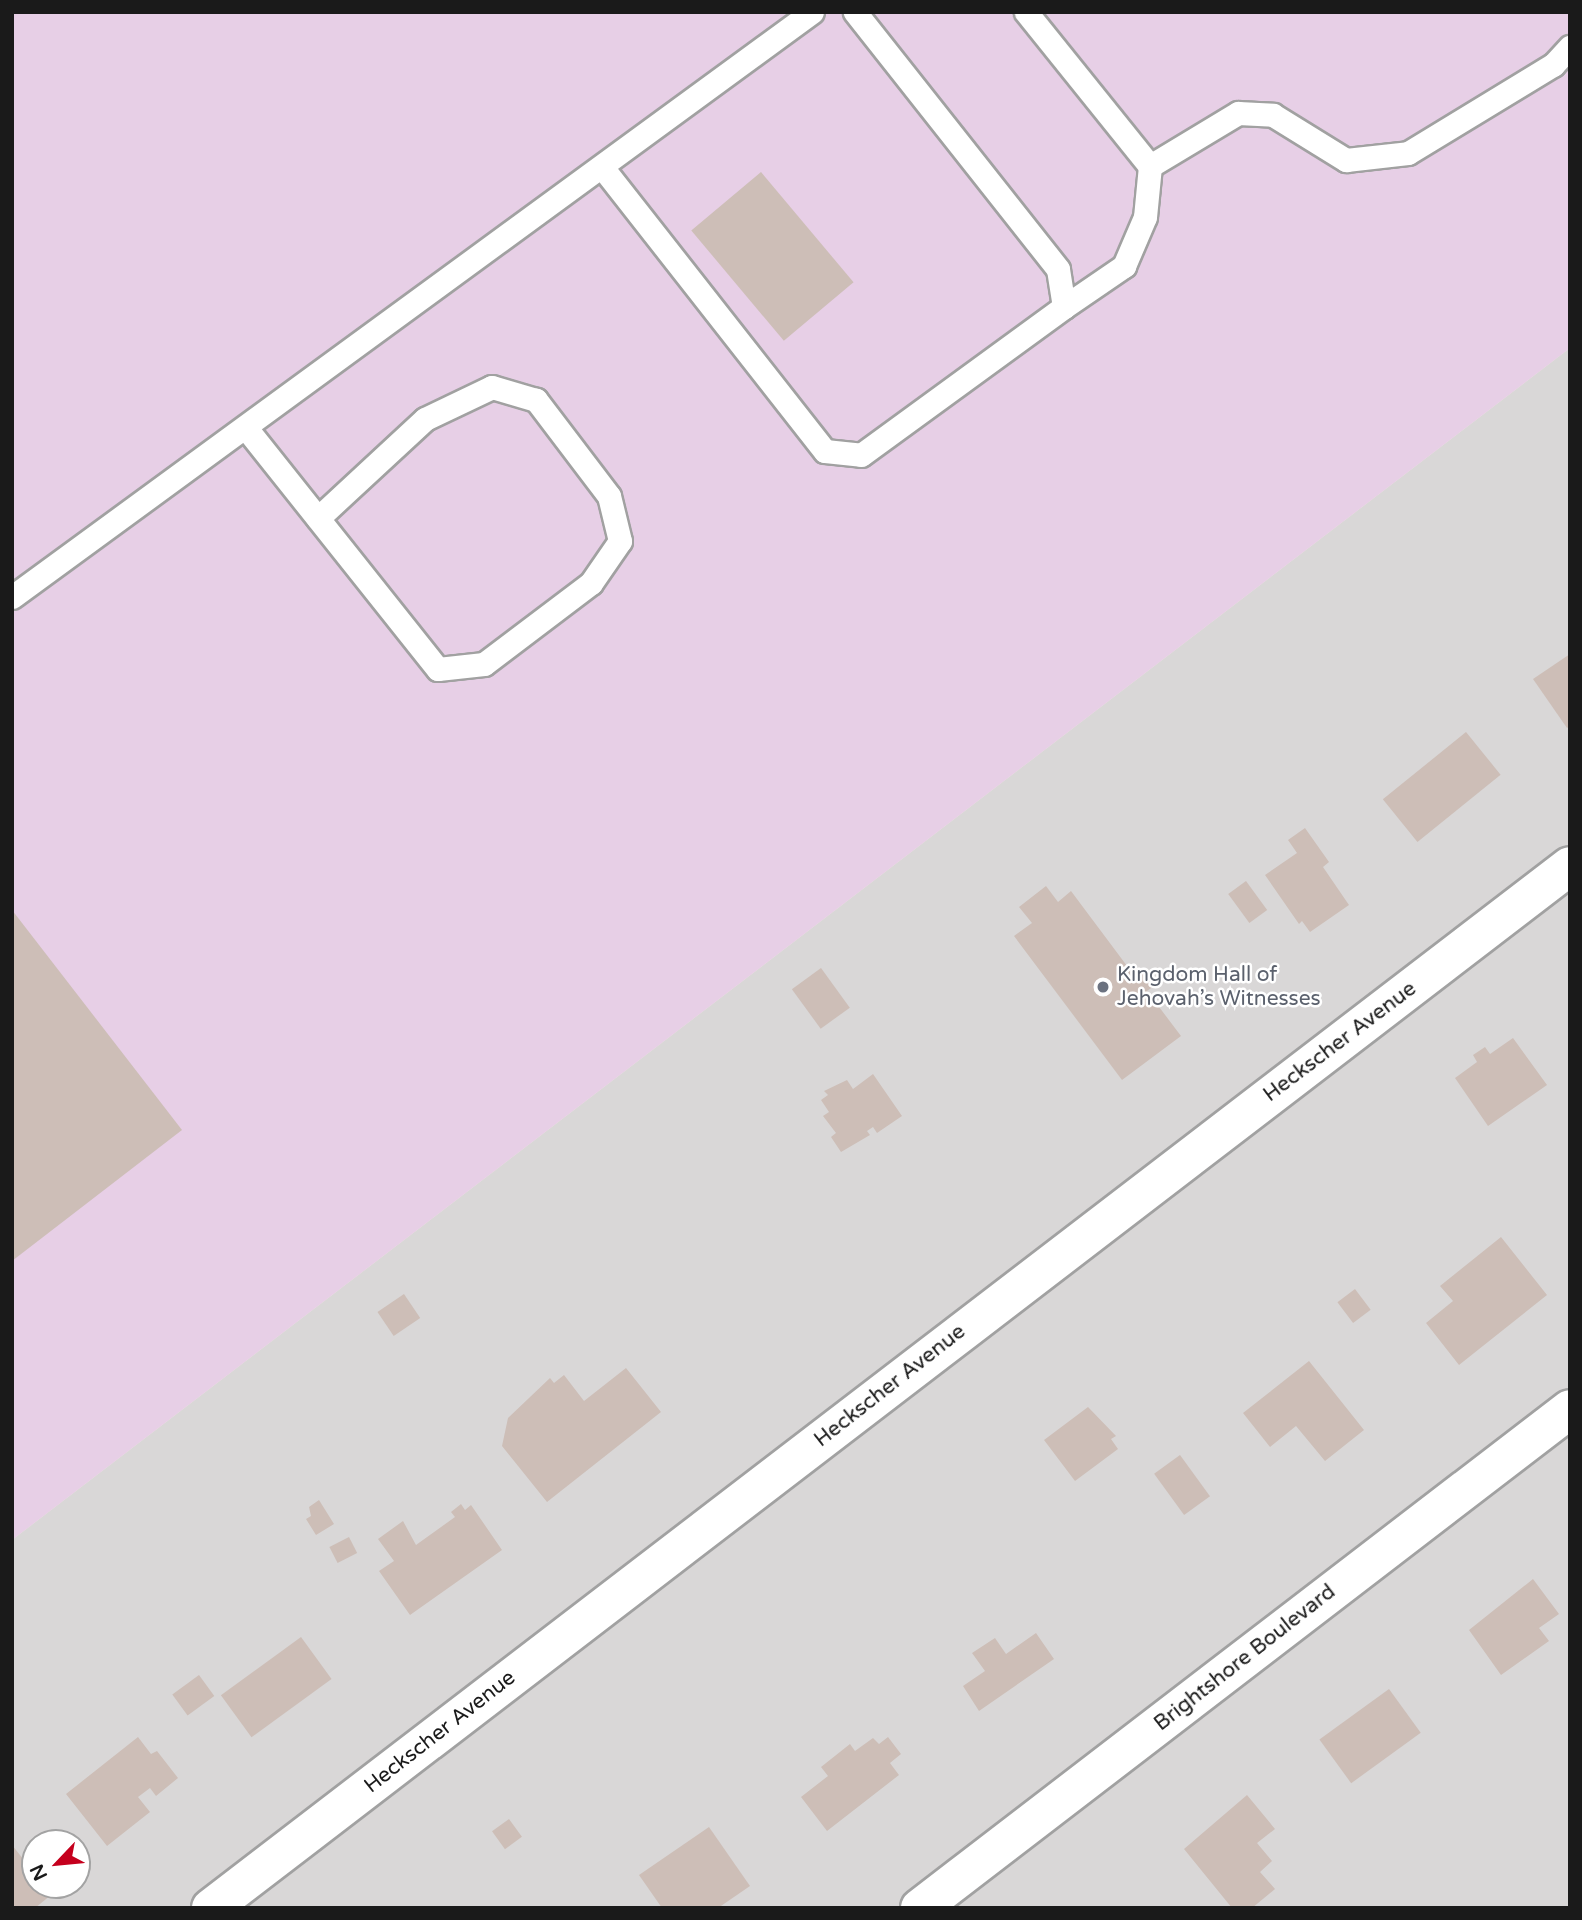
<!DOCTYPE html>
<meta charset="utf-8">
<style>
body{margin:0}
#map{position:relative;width:1582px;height:1920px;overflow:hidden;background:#ede6de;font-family:"Varela Round",sans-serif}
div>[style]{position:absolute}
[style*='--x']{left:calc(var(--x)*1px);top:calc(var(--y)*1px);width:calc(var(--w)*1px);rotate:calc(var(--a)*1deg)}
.residential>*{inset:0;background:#d9d7d7}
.industrial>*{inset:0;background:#e7cfe6}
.building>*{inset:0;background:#cdbeb7;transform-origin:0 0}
.roads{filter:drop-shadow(2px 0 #a1a1a1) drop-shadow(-2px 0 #a1a1a1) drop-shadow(0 2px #a1a1a1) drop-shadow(0 -2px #a1a1a1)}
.lane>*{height:23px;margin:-11.5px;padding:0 11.5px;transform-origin:11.5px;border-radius:11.5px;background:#fff}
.street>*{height:38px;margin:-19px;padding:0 19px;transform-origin:19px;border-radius:19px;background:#fff}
.dots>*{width:19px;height:19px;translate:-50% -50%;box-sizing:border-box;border:4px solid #fff;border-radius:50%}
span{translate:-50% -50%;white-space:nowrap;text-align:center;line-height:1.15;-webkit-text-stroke:5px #fff;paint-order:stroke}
.worship-label{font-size:21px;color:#5b616d}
.left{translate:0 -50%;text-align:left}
.street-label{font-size:21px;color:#1a1a1a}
.frame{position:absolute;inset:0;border:14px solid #1a1a1a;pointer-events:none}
.north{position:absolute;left:21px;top:1829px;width:70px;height:70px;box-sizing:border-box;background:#fff;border:2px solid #a3a3a3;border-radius:50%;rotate:244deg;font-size:19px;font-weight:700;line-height:28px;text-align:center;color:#1a1a1a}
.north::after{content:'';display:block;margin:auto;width:24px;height:32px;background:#c5001d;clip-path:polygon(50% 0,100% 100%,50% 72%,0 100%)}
</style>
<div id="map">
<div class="residential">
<div style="clip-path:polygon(evenodd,1570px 348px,1570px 1908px,12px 1908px,12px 1540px,1570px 348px,35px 1843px,77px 1843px,77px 1885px,35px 1885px,35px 1843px)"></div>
</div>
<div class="industrial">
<div style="clip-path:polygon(12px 12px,1570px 12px,1570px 348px,12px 1540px)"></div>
</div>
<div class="building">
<div style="left:761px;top:172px;width:144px;height:91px;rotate:50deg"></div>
<div style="clip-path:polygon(1570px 654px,1570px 726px,1567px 728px,1533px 679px)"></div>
<div style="left:1466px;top:732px;width:55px;height:107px;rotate:51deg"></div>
<div style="clip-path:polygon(1305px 828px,1329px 862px,1323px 867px,1349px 905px,1310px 932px,1302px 921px,1299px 924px,1265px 875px,1297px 853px,1288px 840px)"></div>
<div style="left:1246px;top:881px;width:36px;height:22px;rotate:54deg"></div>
<div style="clip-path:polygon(1046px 886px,1058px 902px,1071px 891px,1136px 978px,1148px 969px,1158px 983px,1147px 991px,1181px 1036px,1122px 1080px,1014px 936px,1032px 923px,1019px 907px)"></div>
<div style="clip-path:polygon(12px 910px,182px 1130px,12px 1261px)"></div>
<div style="left:821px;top:968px;width:49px;height:36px;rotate:54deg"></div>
<div style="clip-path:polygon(1513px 1038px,1547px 1085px,1488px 1126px,1455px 1078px,1477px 1062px,1473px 1055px,1485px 1047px,1490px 1054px)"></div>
<div style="clip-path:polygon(873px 1074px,902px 1116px,877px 1133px,873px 1127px,867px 1131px,870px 1135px,841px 1152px,831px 1137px,836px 1133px,823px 1116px,829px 1112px,821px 1100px,828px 1095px,824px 1091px,847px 1080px,853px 1089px)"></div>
<div style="clip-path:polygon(1501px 1237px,1547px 1295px,1459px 1365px,1426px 1323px,1453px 1301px,1440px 1286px)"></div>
<div style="left:1355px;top:1289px;width:26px;height:22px;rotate:53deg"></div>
<div style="left:404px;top:1294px;width:29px;height:32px;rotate:56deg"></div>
<div style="clip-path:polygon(1309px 1361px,1364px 1430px,1325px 1461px,1296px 1426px,1270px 1447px,1243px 1413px)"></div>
<div style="clip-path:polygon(626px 1368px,661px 1412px,547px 1502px,502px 1446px,508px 1418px,550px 1378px,554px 1383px,564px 1375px,584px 1401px)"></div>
<div style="clip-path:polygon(1088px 1407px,1116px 1436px,1111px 1439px,1118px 1449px,1075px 1481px,1044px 1440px)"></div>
<div style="left:1180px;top:1455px;width:51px;height:32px;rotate:54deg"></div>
<div style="clip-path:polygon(319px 1500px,334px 1524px,316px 1535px,306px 1519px,311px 1516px,309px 1507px)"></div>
<div style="clip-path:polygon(461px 1504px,465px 1510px,471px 1505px,502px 1550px,410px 1615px,379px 1571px,394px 1561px,378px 1539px,403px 1521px,416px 1545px,455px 1517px,451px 1512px)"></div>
<div style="left:349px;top:1537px;width:18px;height:22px;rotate:63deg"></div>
<div style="clip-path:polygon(1533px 1579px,1559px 1614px,1539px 1628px,1549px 1641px,1501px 1675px,1469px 1630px)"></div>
<div style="clip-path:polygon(1036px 1633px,1054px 1659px,979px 1711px,963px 1686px,985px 1671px,972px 1653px,995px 1638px,1006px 1654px)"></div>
<div style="left:301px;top:1637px;width:52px;height:99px;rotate:54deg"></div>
<div style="left:199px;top:1675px;width:26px;height:33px;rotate:54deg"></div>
<div style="left:1389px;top:1689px;width:54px;height:86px;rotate:54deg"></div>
<div style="clip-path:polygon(138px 1737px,151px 1754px,157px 1751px,178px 1778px,156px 1796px,150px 1788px,138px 1797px,150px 1812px,107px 1846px,66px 1794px)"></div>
<div style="clip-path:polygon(888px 1737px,901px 1754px,890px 1763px,899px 1775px,827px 1831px,801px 1797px,828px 1776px,821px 1767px,850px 1744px,855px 1751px,873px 1738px,879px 1744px)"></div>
<div style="clip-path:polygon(1247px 1795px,1275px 1829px,1257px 1843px,1272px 1861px,1260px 1872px,1275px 1889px,1252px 1908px,1232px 1908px,1184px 1849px)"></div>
<div style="left:509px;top:1819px;width:22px;height:21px;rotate:54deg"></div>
<div style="clip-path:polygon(709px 1827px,750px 1886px,718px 1908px,662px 1908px,639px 1875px)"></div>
<div style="clip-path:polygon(12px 1845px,35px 1874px,35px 1885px,44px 1885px,51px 1895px,35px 1908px,12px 1908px)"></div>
</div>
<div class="roads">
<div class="lane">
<div style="--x:1026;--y:12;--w:198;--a:51.2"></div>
<div style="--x:602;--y:167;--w:361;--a:51.9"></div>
<div style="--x:825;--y:451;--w:36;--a:6"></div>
<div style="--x:861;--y:455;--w:251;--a:-36.1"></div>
<div style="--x:1064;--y:307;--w:38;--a:-99"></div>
<div style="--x:1058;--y:269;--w:328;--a:-128.3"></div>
<div style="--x:1064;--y:307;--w:73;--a:-34.3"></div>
<div style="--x:1124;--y:266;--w:53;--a:-66.8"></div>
<div style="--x:1145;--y:217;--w:51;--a:-84.4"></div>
<div style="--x:1150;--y:166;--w:103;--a:-31.1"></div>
<div style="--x:1238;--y:113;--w:35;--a:3"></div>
<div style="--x:1273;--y:115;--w:86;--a:31.7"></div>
<div style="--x:1346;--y:160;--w:62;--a:-6.4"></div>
<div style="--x:1408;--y:153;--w:170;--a:-31.3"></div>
<div style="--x:1553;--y:65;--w:25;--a:-47"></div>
<div style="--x:246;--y:428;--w:308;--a:51.5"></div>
<div style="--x:438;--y:669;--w:46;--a:-6.2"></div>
<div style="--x:484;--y:664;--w:134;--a:-37.1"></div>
<div style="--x:591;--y:583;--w:51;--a:-55.4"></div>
<div style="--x:620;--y:541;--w:46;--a:-103.7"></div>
<div style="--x:609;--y:496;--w:121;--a:-127.2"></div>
<div style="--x:536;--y:400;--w:46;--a:-163.5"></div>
<div style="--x:492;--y:387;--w:74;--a:154.5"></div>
<div style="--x:425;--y:419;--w:146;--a:137.2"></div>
<div style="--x:12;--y:597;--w:991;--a:-36.18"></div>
</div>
<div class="street">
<div style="--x:211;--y:1908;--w:1712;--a:-37.48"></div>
<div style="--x:920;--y:1908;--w:819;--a:-37.51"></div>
</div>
</div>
<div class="dots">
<div style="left:1103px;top:987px;background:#6b7280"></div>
</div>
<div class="worship-label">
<span class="left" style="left:1117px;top:987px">Kingdom Hall of<br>Jehovah’s Witnesses</span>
</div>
<div class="street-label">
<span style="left:1340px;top:1042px;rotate:-37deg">Heckscher Avenue</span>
<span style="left:890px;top:1386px;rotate:-38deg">Heckscher Avenue</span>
<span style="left:1245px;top:1658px;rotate:-38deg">Brightshore Boulevard</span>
<span style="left:440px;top:1732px;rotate:-38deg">Heckscher Avenue</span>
</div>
<div class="frame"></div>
<div class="north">N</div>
</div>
